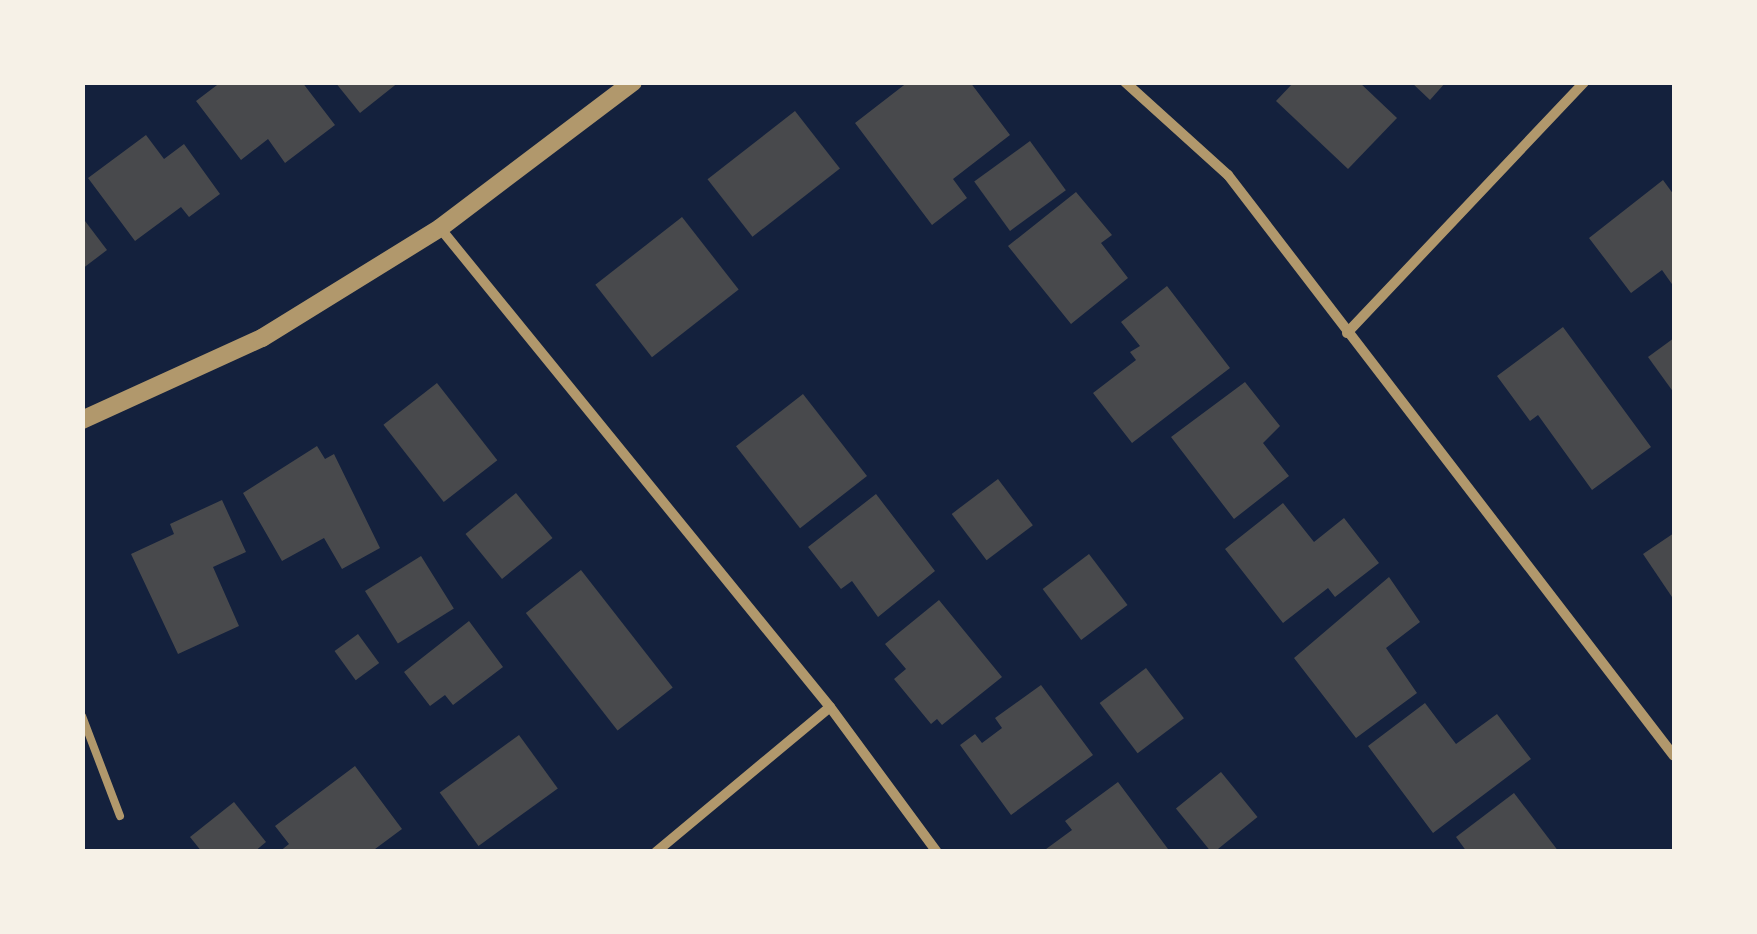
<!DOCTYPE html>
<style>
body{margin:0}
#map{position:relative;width:1757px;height:934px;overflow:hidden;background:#14213d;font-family:Poppins,sans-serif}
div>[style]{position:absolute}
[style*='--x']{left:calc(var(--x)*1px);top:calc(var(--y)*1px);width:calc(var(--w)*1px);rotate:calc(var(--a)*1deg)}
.building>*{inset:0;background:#48494c;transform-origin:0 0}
.service>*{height:8px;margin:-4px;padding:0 4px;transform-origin:4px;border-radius:4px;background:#b1986c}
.minor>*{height:10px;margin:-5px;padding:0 5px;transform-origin:5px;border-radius:5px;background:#b1986c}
.tertiary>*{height:18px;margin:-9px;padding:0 9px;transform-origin:9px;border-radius:9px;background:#b1986c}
span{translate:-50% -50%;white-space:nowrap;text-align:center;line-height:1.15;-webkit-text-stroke:8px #f6f1e7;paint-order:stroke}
.frame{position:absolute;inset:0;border:85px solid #f6f1e7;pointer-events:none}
</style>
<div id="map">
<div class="building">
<div style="clip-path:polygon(221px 82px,302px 82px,335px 125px,285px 163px,268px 139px,241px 160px,196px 101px)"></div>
<div style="clip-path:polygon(335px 82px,399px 82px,360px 113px)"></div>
<div style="clip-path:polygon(908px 82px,970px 82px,1010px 135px,953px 179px,967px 198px,932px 225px,855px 123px)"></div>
<div style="clip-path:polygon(1294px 82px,1359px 82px,1397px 118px,1348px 169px,1276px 101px)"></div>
<div style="clip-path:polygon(1411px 82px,1446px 82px,1430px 100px)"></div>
<div style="left:795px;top:111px;width:73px;height:111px;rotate:52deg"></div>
<div style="clip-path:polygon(146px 135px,164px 159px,184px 144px,220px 194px,189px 217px,181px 207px,135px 241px,88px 178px)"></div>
<div style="left:1030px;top:141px;width:61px;height:69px;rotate:54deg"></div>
<div style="clip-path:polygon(1663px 180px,1674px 195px,1674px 287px,1662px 270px,1631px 293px,1589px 238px)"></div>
<div style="clip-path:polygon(1076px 192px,1112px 235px,1101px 243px,1128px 278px,1071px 324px,1008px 246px)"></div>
<div style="clip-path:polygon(82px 217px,107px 250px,82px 269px)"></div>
<div style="left:682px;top:217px;width:92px;height:110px;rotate:52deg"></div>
<div style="clip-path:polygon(1167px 286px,1230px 368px,1132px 443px,1093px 393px,1136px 360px,1130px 352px,1140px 346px,1121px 322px)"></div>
<div style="clip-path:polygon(1563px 327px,1651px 447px,1592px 490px,1538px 415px,1530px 421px,1497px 376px)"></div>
<div style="clip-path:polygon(1674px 338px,1674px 393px,1648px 357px)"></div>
<div style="clip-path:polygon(1245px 382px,1280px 426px,1263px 443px,1289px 476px,1234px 519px,1171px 437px)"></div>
<div style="left:437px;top:383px;width:98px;height:68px;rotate:52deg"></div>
<div style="left:803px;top:394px;width:104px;height:85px;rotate:52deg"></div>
<div style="clip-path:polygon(317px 446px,325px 459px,334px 454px,380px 548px,342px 569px,324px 538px,282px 561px,243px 493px)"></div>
<div style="left:998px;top:479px;width:58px;height:58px;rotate:53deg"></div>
<div style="left:516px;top:493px;width:58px;height:65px;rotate:51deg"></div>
<div style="clip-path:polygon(876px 494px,935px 571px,878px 617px,852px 581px,841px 589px,808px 547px)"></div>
<div style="clip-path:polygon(222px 500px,246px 552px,213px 567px,239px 626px,178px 654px,131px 554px,174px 534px,170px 524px)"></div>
<div style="clip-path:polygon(1283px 503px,1314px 542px,1344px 518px,1379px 563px,1335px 597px,1328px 588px,1283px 623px,1225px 549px)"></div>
<div style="clip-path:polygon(1674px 533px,1674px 600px,1643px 554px)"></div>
<div style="left:1089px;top:554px;width:64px;height:58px;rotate:53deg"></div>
<div style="left:421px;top:556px;width:62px;height:66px;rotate:58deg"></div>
<div style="left:581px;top:570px;width:149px;height:70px;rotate:52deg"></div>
<div style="clip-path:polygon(1389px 577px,1420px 622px,1386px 648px,1417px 693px,1356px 738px,1294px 658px)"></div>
<div style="clip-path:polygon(939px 600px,1002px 677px,942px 725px,937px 719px,931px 724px,894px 679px,906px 669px,885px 644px)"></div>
<div style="clip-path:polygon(469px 621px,503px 667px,453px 705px,445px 695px,430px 706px,404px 672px)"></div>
<div style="left:358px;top:634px;width:36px;height:29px;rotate:54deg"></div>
<div style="left:1146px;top:668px;width:63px;height:58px;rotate:53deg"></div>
<div style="clip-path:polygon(1041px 685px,1093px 755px,1011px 815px,960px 745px,975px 734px,982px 743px,1002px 728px,995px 718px)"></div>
<div style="clip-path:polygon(1425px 703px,1456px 744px,1497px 714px,1531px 759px,1433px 833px,1368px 746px)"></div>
<div style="left:519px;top:735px;width:66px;height:98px;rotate:54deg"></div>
<div style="clip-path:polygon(355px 766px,402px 829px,371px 852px,279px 852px,289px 844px,275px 826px)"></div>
<div style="left:1221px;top:772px;width:58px;height:58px;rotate:51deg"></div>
<div style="clip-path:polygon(1118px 782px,1168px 849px,1042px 852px,1072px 830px,1065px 821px)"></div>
<div style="clip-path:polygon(1514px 793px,1559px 852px,1467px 852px,1456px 837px)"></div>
<div style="clip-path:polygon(234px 802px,266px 842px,254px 852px,202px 852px,190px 837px)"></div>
</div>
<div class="service">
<div style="--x:82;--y:716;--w:107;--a:69.2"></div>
</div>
<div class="minor">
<div style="--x:1125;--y:82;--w:139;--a:42.1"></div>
<div style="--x:1228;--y:175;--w:732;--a:52.49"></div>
<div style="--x:440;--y:228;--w:618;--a:50.85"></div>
<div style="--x:830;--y:707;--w:180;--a:53.6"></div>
<div style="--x:1347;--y:333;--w:345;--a:-46.6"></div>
<div style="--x:656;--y:852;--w:226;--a:-39.8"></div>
</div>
<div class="tertiary">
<div style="--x:82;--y:420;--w:198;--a:-24.5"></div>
<div style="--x:262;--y:338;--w:209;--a:-31.7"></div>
<div style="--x:440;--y:228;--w:242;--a:-37.1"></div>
</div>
<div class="frame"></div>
</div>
